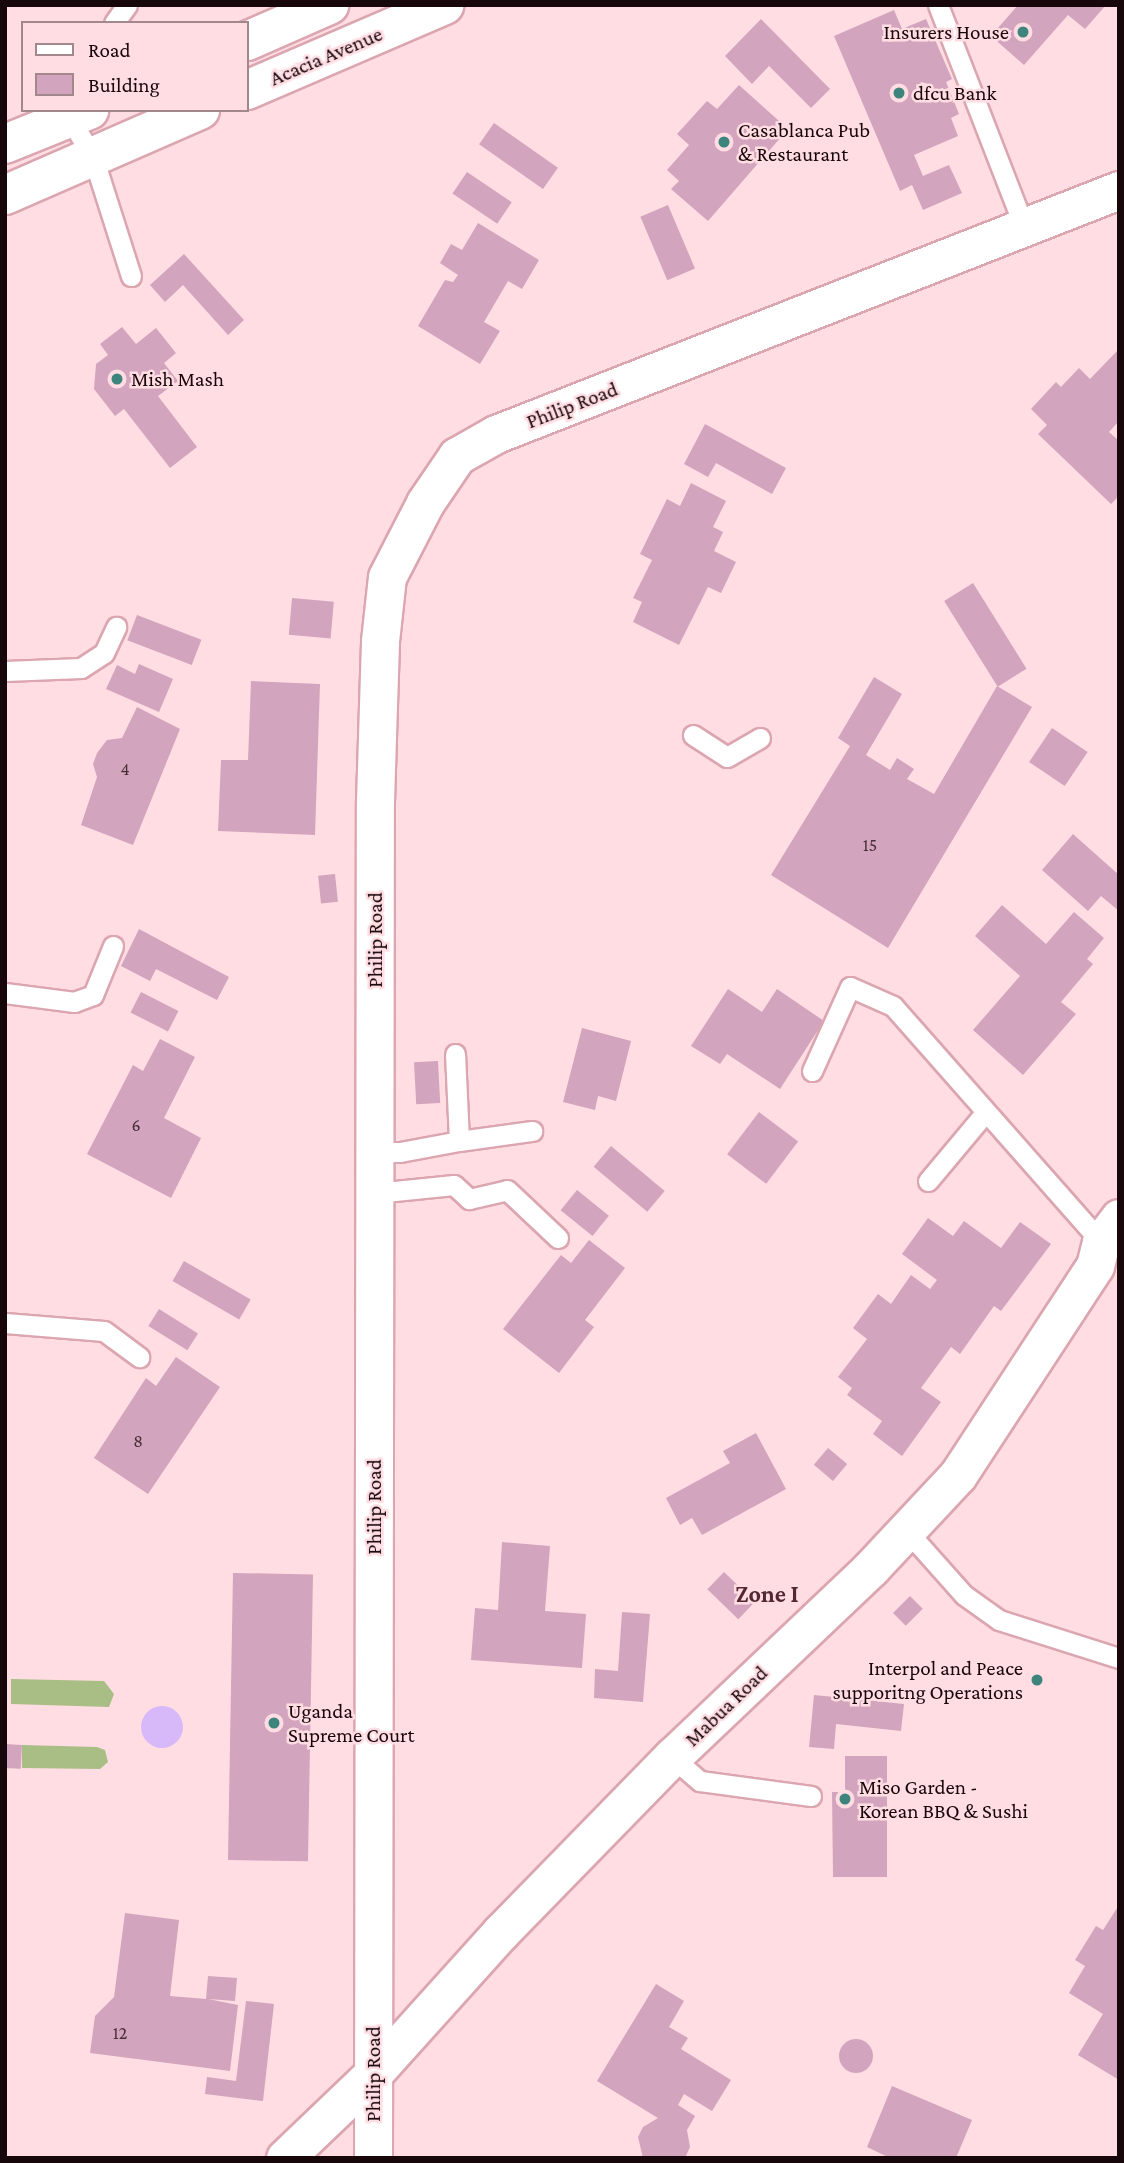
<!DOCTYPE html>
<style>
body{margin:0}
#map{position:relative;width:1124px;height:2163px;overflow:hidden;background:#ffdde3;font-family:"Crimson Pro",serif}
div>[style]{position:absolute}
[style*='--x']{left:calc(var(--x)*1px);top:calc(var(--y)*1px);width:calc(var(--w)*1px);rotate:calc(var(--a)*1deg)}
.green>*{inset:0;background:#a8be85}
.water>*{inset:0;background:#d7b9fa}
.round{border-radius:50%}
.building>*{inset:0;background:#d3a4bd;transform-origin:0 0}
.roads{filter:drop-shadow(2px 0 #dba6b0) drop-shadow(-2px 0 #dba6b0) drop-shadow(0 2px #dba6b0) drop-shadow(0 -2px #dba6b0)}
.lane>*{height:19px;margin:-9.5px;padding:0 9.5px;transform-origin:9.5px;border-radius:9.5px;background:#fff}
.street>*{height:37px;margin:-18.5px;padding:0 18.5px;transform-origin:18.5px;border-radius:18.5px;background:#fff}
.secondary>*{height:38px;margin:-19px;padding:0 19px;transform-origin:19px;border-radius:19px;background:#fff}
.dots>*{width:19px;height:19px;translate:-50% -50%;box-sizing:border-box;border:4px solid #ffdde3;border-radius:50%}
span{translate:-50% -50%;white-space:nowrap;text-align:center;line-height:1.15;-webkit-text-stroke:5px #ffdde3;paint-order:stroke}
.number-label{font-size:18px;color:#462e37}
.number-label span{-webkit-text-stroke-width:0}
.poi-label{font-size:21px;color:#17060a}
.right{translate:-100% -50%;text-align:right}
.left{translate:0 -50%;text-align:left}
.street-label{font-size:21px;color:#17060a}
.quarter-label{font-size:24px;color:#532833;font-weight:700}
.frame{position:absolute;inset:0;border:7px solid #17060a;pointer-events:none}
.legend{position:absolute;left:21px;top:21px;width:228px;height:91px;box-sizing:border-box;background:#ffdde3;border:2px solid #a2878c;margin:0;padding:9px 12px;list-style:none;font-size:21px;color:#17060a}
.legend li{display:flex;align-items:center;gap:14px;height:35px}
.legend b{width:35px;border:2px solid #a2878c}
</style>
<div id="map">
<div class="green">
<div style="clip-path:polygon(11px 1679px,104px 1681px,114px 1694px,109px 1707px,11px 1704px)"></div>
<div style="clip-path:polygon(22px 1745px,97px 1747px,105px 1750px,108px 1762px,100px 1769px,22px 1768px)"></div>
</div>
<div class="water">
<div class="round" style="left:141px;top:1706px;width:42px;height:42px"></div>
</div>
<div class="building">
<div style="clip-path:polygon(1018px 5px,1106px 5px,1085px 29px,1068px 15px,1024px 65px,991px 36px)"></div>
<div style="clip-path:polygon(894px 10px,902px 29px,926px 19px,952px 79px,946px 82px,959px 114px,951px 118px,958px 136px,914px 155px,923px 176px,949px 165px,962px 193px,923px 210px,912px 185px,900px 191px,834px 36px)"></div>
<div style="clip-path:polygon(761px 19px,830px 89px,811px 108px,769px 66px,752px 84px,725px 56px)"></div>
<div style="clip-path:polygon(739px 85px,788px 129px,708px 221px,671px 189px,679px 181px,667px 170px,689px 145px,677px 134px,707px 101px,717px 109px)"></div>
<div style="left:494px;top:123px;width:78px;height:26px;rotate:35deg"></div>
<div style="left:467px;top:172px;width:54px;height:26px;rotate:34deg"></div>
<div style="left:668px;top:205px;width:69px;height:30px;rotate:67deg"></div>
<div style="clip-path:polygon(478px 223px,539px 260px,522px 289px,508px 281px,484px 322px,500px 331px,480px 364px,418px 326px,445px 280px,453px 282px,458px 275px,440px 263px,451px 244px,462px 250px)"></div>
<div style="clip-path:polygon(184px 254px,244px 320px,228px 335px,183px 285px,165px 302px,150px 285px)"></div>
<div style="clip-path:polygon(122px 327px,136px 344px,156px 328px,176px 353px,164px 363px,178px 381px,158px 396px,197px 447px,170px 468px,124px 409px,115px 416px,94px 389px,96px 364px,108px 355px,100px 344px)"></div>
<div style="clip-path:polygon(1119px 349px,1119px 421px,1109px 432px,1119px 441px,1119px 496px,1111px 504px,1038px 434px,1047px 425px,1031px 409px,1056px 382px,1061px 387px,1079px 368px,1090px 379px)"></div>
<div style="clip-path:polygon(705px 424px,786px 468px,772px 494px,716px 463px,708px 477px,684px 464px)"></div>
<div style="clip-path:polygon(691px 483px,726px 501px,713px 527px,723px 532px,714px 551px,736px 562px,721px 593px,708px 587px,679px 645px,633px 622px,642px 602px,633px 598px,652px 560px,640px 554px,667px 499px,680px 506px)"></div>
<div style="left:973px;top:583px;width:101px;height:34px;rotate:58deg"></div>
<div style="left:292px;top:598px;width:42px;height:37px;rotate:5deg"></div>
<div style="left:137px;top:615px;width:69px;height:27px;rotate:21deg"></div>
<div style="clip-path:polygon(139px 664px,173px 679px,159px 712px,106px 689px,117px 665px,135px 674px)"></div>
<div style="clip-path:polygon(874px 677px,902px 694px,866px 755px,890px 770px,897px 758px,914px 769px,907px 779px,934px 794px,997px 686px,1032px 707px,888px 948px,771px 875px,850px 746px,838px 738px)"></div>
<div style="clip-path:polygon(251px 681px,320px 684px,315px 835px,218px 831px,221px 760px,248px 760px)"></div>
<div style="clip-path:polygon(137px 707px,180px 729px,133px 845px,81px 825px,97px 777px,93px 764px,97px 753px,107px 740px,122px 738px)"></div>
<div style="left:1052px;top:728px;width:43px;height:41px;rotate:34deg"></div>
<div style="clip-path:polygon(1073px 834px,1119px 875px,1119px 911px,1101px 896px,1088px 911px,1042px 870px)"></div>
<div style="left:335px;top:874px;width:28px;height:17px;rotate:84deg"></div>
<div style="clip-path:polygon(1002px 905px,1046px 944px,1074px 912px,1104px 938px,1087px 959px,1093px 964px,1061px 1002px,1076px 1014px,1023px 1075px,973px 1030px,1020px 976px,975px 936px)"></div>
<div style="clip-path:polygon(139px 929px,229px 977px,217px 1000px,156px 969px,150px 981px,121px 966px)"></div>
<div style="clip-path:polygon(728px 989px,762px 1012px,777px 989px,824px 1021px,780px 1089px,727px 1054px,720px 1064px,691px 1046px)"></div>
<div style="left:141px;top:992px;width:42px;height:23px;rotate:27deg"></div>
<div style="clip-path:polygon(582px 1028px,631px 1041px,616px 1101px,598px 1096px,595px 1110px,563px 1102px)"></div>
<div style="clip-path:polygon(160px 1039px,195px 1057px,164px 1118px,201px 1138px,171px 1198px,87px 1154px,133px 1065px,143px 1071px)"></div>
<div style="left:438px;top:1061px;width:42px;height:24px;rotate:87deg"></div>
<div style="left:759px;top:1112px;width:49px;height:53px;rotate:37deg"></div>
<div style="left:611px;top:1146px;width:70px;height:27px;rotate:40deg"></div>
<div style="left:577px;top:1190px;width:41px;height:26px;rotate:39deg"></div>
<div style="clip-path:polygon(928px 1218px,953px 1236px,964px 1221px,1001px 1248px,1020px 1222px,1051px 1244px,1001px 1311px,994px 1306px,960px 1354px,951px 1347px,921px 1388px,941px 1402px,902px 1456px,873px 1434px,882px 1421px,847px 1395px,852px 1388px,838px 1377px,867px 1339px,853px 1328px,878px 1294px,891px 1304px,911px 1275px,930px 1289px,937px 1280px,902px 1254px)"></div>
<div style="clip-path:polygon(589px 1240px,625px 1268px,585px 1320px,594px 1327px,559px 1373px,503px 1329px,561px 1255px,571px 1263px)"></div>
<div style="left:184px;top:1261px;width:77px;height:23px;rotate:30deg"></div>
<div style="left:159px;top:1309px;width:46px;height:20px;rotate:32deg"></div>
<div style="clip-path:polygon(176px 1357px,220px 1387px,148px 1494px,94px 1458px,146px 1378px,156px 1386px)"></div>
<div style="clip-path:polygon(756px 1433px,786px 1489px,702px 1535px,692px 1518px,680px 1525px,666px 1498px,730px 1463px,723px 1451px)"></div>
<div style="left:828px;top:1448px;width:25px;height:22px;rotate:40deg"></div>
<div style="clip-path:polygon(502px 1542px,550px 1546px,545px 1611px,586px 1614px,582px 1668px,471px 1660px,475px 1608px,498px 1610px)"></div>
<div style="left:724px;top:1572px;width:43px;height:24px;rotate:44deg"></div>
<div style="left:233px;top:1573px;width:80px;height:287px;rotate:1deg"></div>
<div style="left:910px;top:1596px;width:18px;height:24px;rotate:45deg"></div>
<div style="clip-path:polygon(622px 1612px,650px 1614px,643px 1702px,594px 1698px,595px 1669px,618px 1671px)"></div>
<div style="clip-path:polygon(814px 1695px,904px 1704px,901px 1731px,836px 1724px,834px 1749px,809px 1747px)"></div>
<div style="left:5px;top:1744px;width:17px;height:24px;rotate:3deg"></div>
<div style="clip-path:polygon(845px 1756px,887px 1756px,887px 1877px,833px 1877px,832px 1792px,845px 1792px)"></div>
<div style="clip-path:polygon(1119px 1905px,1119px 2080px,1078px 2055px,1103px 2014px,1069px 1993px,1085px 1966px,1075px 1960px,1096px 1926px,1103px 1930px)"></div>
<div style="clip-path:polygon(125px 1913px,179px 1920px,170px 1996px,206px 1999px,208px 1976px,237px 1978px,235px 2001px,208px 1999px,238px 2005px,230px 2071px,90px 2053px,95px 2016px,114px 1997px)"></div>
<div style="clip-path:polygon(656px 1984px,684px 2001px,669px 2027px,688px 2038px,681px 2049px,731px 2080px,712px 2111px,684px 2094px,678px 2105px,695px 2116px,687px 2130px,690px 2147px,685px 2158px,643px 2158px,638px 2137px,643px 2127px,658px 2118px,597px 2081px)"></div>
<div style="clip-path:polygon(246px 2001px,274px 2004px,263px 2101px,205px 2094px,207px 2077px,236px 2081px)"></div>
<div class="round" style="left:839px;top:2039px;width:34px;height:34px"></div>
<div style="clip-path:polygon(892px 2086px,972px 2120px,956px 2158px,890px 2158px,867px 2147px)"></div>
</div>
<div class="roads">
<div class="lane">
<div style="--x:938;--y:5;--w:240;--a:68.8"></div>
<div style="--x:114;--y:23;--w:22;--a:-54"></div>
<div style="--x:73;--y:111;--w:9;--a:111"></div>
<div style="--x:70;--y:119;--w:44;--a:58.8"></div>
<div style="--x:93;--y:157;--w:125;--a:72.3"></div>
<div style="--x:5;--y:671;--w:76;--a:-2.3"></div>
<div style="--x:81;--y:668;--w:27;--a:-33"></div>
<div style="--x:104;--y:653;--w:29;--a:-65"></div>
<div style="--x:693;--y:735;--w:40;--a:32.9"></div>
<div style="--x:727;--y:757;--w:38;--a:-30"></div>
<div style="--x:5;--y:993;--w:70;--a:7.4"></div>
<div style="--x:74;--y:1002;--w:20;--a:-20"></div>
<div style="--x:93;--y:995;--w:53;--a:-67.8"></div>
<div style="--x:812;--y:1071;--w:92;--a:-65.7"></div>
<div style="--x:850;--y:987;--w:47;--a:23.8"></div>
<div style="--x:893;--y:1006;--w:315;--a:48.6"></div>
<div style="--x:459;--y:1141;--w:74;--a:-7.8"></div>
<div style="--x:375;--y:1152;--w:25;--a:0"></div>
<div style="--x:400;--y:1152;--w:60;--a:-10.6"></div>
<div style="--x:459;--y:1141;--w:87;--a:-92.6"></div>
<div style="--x:928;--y:1181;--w:87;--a:-50.1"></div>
<div style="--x:375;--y:1193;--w:79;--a:-5.8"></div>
<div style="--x:454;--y:1185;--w:21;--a:43"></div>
<div style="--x:469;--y:1199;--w:39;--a:-13"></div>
<div style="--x:507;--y:1190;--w:70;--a:43.3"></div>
<div style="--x:5;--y:1323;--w:99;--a:4.6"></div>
<div style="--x:104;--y:1331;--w:44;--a:36.6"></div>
<div style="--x:907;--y:1531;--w:86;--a:48.3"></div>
<div style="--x:964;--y:1595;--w:43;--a:35.5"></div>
<div style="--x:999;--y:1620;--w:126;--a:17.6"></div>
<div style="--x:672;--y:1757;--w:37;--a:41"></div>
<div style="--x:700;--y:1781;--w:112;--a:7.7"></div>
</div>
<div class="street">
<div style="--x:285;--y:2158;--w:122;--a:-43.7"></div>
<div style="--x:373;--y:2074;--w:191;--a:-48"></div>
<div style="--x:501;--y:1932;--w:245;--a:-45.7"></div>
<div style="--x:672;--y:1757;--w:274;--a:-43.5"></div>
<div style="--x:871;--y:1568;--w:127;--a:-46.9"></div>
<div style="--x:958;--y:1475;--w:250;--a:-56.8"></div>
<div style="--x:1095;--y:1266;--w:25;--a:-76"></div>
<div style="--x:1101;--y:1242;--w:30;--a:-53"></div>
<div style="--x:373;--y:2158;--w:1357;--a:-89.92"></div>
<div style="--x:375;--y:801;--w:160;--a:-88.2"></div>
<div style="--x:380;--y:641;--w:64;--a:-83.8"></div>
<div style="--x:387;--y:577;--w:83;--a:-62.8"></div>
<div style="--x:425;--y:503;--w:57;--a:-55.8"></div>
<div style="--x:457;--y:456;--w:45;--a:-29.4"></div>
<div style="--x:496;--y:434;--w:669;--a:-21.39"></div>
</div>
<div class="secondary">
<div style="--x:247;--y:41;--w:90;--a:-23.7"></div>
<div style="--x:247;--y:90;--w:215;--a:-23.3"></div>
<div style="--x:5;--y:144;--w:91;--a:-22"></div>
<div style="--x:5;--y:195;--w:213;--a:-23.6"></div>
</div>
</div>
<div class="dots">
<div style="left:1023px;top:32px;background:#3d847c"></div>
<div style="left:899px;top:93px;background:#3d847c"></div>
<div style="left:724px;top:142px;background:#3d847c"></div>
<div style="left:117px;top:379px;background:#3d847c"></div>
<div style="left:1037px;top:1680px;background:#3d847c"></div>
<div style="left:274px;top:1723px;background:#3d847c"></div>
<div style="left:845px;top:1799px;background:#3d847c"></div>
</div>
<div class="number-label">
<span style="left:125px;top:769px">4</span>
<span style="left:870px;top:845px">15</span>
<span style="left:136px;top:1125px">6</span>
<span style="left:138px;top:1441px">8</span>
<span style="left:120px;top:2033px">12</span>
</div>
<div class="poi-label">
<span class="right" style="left:1009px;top:32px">Insurers House</span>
<span class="left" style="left:913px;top:93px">dfcu Bank</span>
<span class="left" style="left:738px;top:142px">Casablanca Pub<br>&amp; Restaurant</span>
<span class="left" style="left:131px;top:379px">Mish Mash</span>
<span class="right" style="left:1023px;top:1680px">Interpol and Peace<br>supporitng Operations</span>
<span class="left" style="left:288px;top:1723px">Uganda<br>Supreme Court</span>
<span class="left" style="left:859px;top:1799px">Miso Garden -<br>Korean BBQ &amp; Sushi</span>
</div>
<div class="street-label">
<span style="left:326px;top:56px;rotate:-23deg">Acacia Avenue</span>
<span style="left:572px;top:405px;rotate:-21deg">Philip Road</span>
<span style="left:375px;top:940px;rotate:-90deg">Philip Road</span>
<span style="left:374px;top:1507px;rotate:-90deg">Philip Road</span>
<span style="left:726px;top:1706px;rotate:-44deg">Mabua Road</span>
<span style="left:373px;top:2074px;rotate:-90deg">Philip Road</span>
</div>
<div class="quarter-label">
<span style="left:767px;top:1594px">Zone I</span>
</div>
<div class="frame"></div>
<ul class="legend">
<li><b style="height:9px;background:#fff"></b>Road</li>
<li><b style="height:19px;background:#d3a4bd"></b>Building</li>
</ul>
</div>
